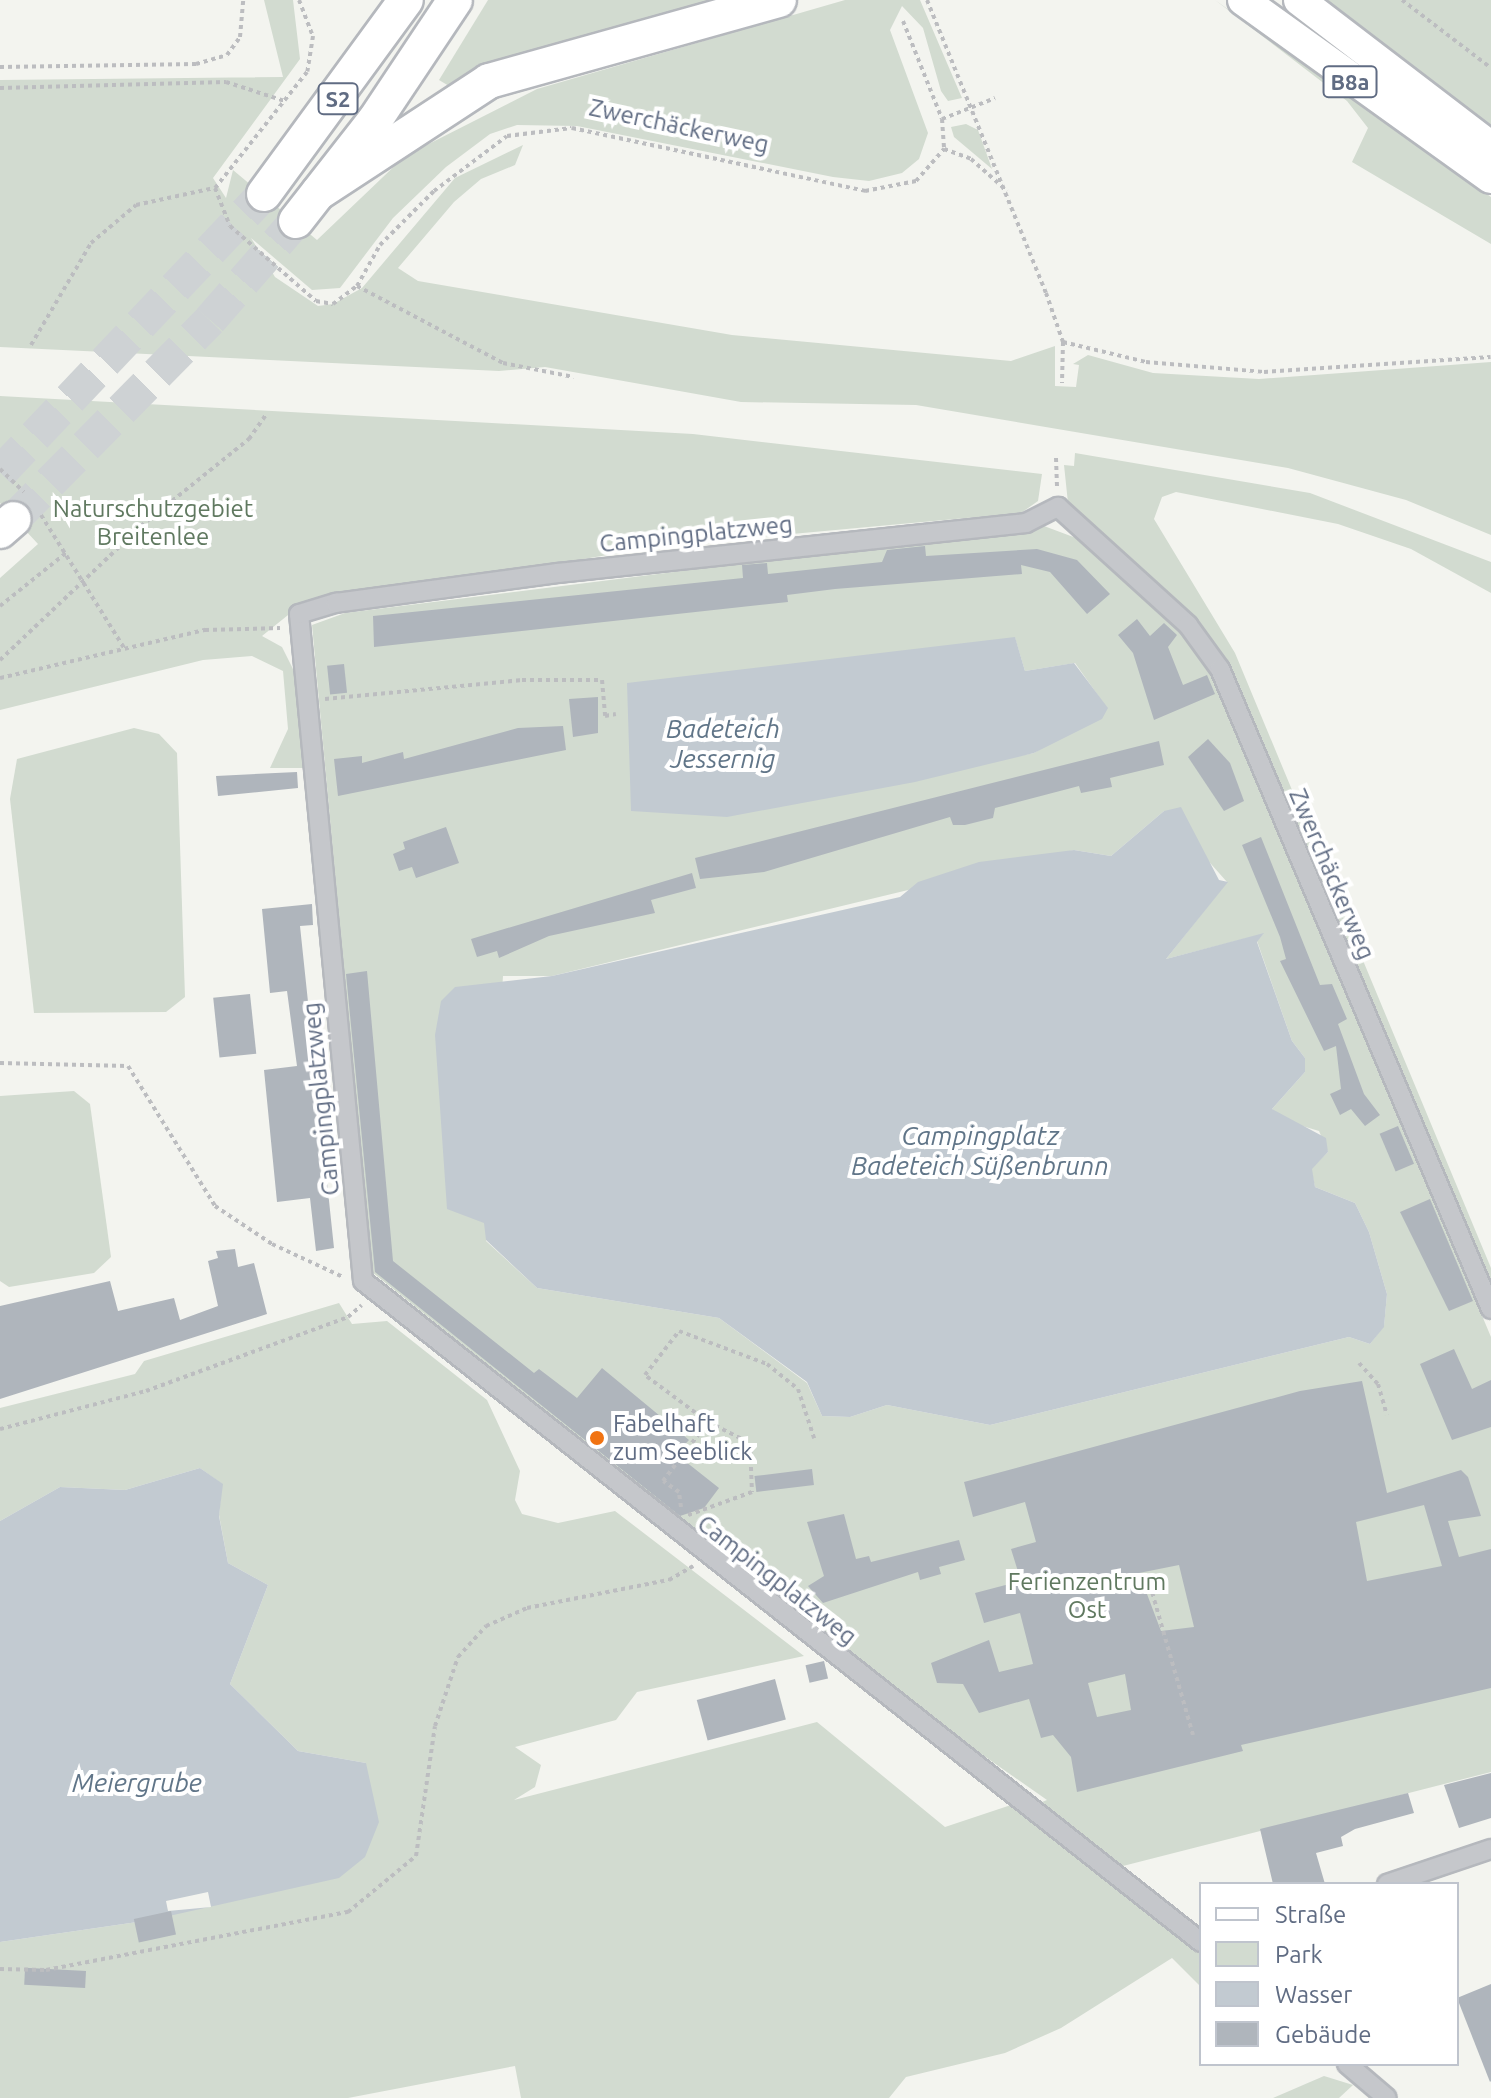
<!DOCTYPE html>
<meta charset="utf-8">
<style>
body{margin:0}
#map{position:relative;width:1491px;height:2098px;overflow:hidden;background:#f3f4ef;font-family:Ubuntu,sans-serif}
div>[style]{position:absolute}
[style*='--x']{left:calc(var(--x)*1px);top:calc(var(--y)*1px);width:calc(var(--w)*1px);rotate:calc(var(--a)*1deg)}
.green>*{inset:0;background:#d2dbd0}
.water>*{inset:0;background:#c2cad1}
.pier>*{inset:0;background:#f3f4ef}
.building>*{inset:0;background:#afb5bc;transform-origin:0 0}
.motorway-tunnel>*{height:34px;margin-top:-17px;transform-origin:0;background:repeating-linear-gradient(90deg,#ced2d4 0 34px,transparent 0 51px)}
.path>*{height:4px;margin-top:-2px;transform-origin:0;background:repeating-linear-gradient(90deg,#bcbdc0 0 4px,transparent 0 8px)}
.roads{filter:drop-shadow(2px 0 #b5b8bd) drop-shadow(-2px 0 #b5b8bd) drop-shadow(0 2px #b5b8bd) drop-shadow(0 -2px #b5b8bd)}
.minor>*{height:18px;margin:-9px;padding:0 9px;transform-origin:9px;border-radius:9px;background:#c5c7cb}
.primary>*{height:30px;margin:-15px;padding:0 15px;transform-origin:15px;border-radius:15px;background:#fff}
.motorway>*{height:34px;margin:-17px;padding:0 17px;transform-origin:17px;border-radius:17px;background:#fff}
.dots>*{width:22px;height:22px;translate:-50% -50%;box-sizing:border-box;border:4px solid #fff;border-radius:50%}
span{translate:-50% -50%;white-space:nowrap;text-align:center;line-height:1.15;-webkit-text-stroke:8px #fff;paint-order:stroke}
.shield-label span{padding:2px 6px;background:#fff;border:2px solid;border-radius:6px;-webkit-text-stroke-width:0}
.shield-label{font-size:22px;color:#606c83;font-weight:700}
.street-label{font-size:24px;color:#606c83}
.park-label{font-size:24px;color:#607960}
.poi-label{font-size:24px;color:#606c83}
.left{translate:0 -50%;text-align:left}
.water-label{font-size:26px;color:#607588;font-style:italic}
.legend{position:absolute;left:1199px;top:1882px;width:260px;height:184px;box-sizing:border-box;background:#fff;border:2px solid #bfc4cd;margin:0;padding:10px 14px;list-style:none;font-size:24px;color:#606c83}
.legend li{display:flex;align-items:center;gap:16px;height:40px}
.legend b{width:40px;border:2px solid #bfc4cd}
</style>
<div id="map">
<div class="green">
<div style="clip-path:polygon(264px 0,293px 0,300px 59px,213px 178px,226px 198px,233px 170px,317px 240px,405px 156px,537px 89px,845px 0,920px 0,962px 98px,948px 101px,941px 91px,923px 28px,902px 6px,890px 30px,928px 133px,919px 159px,902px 173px,869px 181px,833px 177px,577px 126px,517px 125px,490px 134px,446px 167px,393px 218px,340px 288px,312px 290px,251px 238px,275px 277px,318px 306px,333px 304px,362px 288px,455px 178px,523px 145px,515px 165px,481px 179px,454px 202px,398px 268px,418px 281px,732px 335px,1011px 361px,1055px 346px,1055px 386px,1076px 387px,1079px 365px,1073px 364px,1088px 355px,1153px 373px,1259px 379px,1491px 362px,1491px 535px,1406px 500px,1288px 468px,916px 405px,741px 402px,545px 367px,499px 371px,0 347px,0 80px,283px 77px)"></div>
<div style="clip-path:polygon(488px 0,743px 0,449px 86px,439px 80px)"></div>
<div style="clip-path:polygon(1215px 0,1491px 197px,1491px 244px,1352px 162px,1368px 128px,1347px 101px)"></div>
<div style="clip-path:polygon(1328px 0,1491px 0,1491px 127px,1374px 45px)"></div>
<div style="clip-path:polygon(966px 124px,978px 130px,992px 169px,954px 137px,951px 127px)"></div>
<div style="clip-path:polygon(0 396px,693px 434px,1042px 474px,1038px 501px,1021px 513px,661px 546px,298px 607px,262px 636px,282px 647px,294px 671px,303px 768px,270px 768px,288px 729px,283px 671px,252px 656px,203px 660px,0 710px,0 578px,38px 544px,0 503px)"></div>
<div style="clip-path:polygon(1075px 453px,1310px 493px,1491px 562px,1491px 593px,1411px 549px,1338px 524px,1176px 492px,1162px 497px,1154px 519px,1235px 653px,1491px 1268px,1491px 1290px,1231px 670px,1193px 615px,1068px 503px,1064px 465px,1074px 466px)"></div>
<div style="clip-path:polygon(evenodd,1044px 526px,1084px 541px,1186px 637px,1213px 677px,1491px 1337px,1491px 1772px,1119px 1867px,1037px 1804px,1047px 1800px,907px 1702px,372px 1272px,312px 625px,345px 613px,1044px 526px,1015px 638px,1025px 671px,1075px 663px,1107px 708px,1034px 753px,847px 790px,1015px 638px,1044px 526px,1164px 811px,1227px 882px,1166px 959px,1263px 934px,1257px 941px,1292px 1041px,1305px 1058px,1305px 1072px,1272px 1109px,1279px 1119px,1319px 1131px,1328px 1152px,1311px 1169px,1315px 1187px,1355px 1203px,1369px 1232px,1387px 1294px,1384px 1326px,1370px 1344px,1349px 1337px,990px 1425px,887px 1405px,850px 1417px,822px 1416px,807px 1383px,719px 1318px,537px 1288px,486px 1241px,503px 976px,552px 976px,1074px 850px,1111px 856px,1164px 811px)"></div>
<div style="clip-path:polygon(134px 728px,159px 734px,177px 753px,185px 997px,166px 1012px,34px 1013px,10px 799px,17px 759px)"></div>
<div style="clip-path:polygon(74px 1091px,90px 1104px,111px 1257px,94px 1273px,9px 1287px,0 1281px,0 1096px)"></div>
<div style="clip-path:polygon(339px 1303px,352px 1324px,387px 1321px,487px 1400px,520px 1471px,515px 1500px,522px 1514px,558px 1523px,615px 1511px,804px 1656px,637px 1692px,616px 1720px,515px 1747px,541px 1765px,535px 1787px,514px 1800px,817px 1722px,945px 1827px,1011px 1805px,1201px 1953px,1201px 1987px,1172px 1958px,1061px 2028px,1005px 2053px,906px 2077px,889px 2098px,521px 2098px,515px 2066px,348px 2098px,0 2098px,0 1942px,151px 1920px,366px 1763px,298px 1751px,230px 1684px,268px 1585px,228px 1563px,219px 1515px,222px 1484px,200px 1468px,125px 1490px,60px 1487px,0 1521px,0 1408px,135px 1374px,144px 1361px)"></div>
<div style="clip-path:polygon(1324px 2076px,1353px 2085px,1339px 2098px,1273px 2098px)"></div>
</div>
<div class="water">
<div style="clip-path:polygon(1015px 637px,1025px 671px,1074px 663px,1108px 708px,1102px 719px,1034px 753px,915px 782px,727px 817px,631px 811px,627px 683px)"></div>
<div style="clip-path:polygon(1181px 807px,1219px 880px,1228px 882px,1166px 959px,1264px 933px,1257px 942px,1292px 1041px,1305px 1058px,1305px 1072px,1272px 1109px,1326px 1138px,1328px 1152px,1312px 1169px,1315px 1187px,1355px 1203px,1369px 1232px,1387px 1294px,1384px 1327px,1370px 1344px,1349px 1337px,990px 1425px,887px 1405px,850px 1417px,822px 1416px,807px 1382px,719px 1318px,537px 1288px,486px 1240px,484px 1223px,447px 1209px,435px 1035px,441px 1001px,455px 987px,552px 976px,900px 897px,918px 882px,979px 862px,1074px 850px,1111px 856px,1164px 811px)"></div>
<div style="clip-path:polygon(200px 1468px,223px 1484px,219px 1516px,228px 1563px,268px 1585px,230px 1684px,298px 1751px,366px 1763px,379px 1822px,365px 1857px,339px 1878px,151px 1920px,0 1942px,0 1521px,60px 1487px,125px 1490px)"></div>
</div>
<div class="pier">
<div style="clip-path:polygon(208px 1892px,211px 1907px,168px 1911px,166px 1901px)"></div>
</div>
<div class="building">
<div style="clip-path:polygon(925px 546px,926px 556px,1037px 549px,1077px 560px,1110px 594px,1087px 614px,1050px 572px,1021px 565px,1022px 574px,835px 589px,787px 595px,788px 602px,374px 647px,373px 616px,743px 578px,742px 565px,767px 563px,768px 574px,882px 562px,887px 550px)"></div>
<div style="clip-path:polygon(1137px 619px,1150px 636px,1164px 623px,1177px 635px,1168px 647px,1183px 685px,1207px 675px,1215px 694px,1154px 720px,1133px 653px,1118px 635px)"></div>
<div style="left:344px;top:664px;width:29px;height:17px;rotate:84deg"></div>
<div style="clip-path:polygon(598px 697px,598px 733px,573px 737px,569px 699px)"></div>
<div style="clip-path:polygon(563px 726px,566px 750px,338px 796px,334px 759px,362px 756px,362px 763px,403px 752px,404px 759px,518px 728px)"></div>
<div style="clip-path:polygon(1208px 739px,1230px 763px,1244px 801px,1224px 811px,1188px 757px)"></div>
<div style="clip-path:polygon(1159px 741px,1164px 765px,1110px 778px,1112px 787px,1081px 793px,1079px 786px,995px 808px,993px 818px,965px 825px,953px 825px,950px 817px,764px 872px,700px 879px,695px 858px)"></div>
<div style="clip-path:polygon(297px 772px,298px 788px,218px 796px,216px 776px)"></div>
<div style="clip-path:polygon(446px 827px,459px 863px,416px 878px,412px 867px,399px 871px,393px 854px,405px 849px,403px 842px)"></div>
<div style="clip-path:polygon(1261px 837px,1320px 985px,1332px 984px,1347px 1019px,1338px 1024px,1364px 1094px,1380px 1115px,1365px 1126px,1351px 1109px,1340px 1115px,1330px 1094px,1341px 1089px,1336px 1046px,1324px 1051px,1280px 961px,1286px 959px,1280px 937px,1242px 845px)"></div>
<div style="clip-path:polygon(692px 873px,696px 888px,651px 900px,655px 913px,549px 936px,499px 958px,497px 951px,477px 957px,471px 939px)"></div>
<div style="clip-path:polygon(312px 904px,313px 925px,300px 926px,334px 1248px,316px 1251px,310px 1198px,277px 1202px,264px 1070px,297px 1066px,287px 991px,270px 993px,262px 909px)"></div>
<div style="clip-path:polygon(367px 971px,393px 1261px,534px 1373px,539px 1369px,577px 1398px,602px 1368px,689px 1440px,676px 1454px,719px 1488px,704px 1508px,680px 1516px,375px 1272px,346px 974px)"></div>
<div style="left:250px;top:994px;width:60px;height:37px;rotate:84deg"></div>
<div style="left:1398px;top:1126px;width:41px;height:20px;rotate:67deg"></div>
<div style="clip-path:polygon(1430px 1199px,1473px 1301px,1449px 1311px,1400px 1212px)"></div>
<div style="clip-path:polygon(235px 1249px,238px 1267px,254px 1263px,267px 1314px,0 1399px,0 1306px,110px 1281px,118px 1311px,174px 1298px,180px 1320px,218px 1306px,208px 1261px,218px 1258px,216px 1251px)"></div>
<div style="clip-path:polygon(1454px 1349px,1472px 1389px,1491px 1380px,1491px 1427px,1452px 1440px,1420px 1364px)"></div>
<div style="clip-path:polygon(evenodd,1362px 1381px,1387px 1493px,1461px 1470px,1468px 1477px,1481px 1516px,1448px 1521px,1459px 1557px,1491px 1549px,1491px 1688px,1241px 1745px,1243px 1751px,1077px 1792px,1071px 1757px,1053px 1735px,1041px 1738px,1029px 1699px,979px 1713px,963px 1684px,937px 1683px,931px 1663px,989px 1640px,999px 1672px,1033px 1664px,1020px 1613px,984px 1623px,975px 1593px,1021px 1581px,1011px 1549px,1036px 1542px,1025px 1502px,973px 1517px,964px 1482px,1300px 1391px,1362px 1381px,1424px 1505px,1442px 1566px,1367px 1581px,1356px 1522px,1424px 1505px,1362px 1381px,1179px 1565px,1194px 1627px,1161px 1631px,1139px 1573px,1179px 1565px,1362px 1381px,1125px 1674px,1131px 1710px,1097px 1717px,1088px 1683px,1125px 1674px)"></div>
<div style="left:812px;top:1469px;width:16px;height:58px;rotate:83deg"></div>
<div style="clip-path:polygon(844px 1514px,856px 1559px,869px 1556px,871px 1562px,959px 1540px,965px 1560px,939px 1567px,941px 1574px,920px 1580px,918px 1572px,823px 1603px,808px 1586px,824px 1576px,807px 1522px)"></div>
<div style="left:824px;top:1661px;width:18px;height:19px;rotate:77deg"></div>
<div style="left:775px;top:1679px;width:42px;height:81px;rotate:75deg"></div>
<div style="clip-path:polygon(1491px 1773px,1491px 1818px,1459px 1828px,1444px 1785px)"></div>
<div style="clip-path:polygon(1408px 1793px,1414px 1813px,1355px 1829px,1341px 1837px,1343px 1846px,1316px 1853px,1325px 1884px,1273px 1884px,1260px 1829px)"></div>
<div style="left:171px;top:1911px;width:24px;height:38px;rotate:78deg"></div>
<div style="left:86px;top:1971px;width:17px;height:61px;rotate:93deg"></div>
<div style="clip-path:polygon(1491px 1984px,1491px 2081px,1490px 2082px,1457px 1998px)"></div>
</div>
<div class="motorway-tunnel">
<div style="--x:0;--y:473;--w:384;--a:-46.6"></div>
<div style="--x:14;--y:519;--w:279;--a:-45.4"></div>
<div style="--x:210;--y:320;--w:131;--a:-49"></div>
</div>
<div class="path">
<div style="--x:299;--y:0;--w:39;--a:69"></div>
<div style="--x:313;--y:36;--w:36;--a:99"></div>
<div style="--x:307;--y:72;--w:148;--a:128.4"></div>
<div style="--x:215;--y:188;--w:41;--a:68.5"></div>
<div style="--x:230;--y:226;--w:114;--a:41.1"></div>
<div style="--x:316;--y:301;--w:17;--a:10"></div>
<div style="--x:333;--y:304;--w:30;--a:-37"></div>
<div style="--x:357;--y:286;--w:47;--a:-60.7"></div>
<div style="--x:380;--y:245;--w:76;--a:-45"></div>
<div style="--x:434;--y:191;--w:91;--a:-37"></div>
<div style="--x:507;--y:136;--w:65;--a:-7"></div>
<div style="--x:572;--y:128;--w:300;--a:12.1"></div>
<div style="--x:865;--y:191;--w:52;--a:-11.1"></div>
<div style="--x:916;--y:181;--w:43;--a:-48.8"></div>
<div style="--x:944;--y:149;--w:29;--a:20"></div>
<div style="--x:971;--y:159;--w:48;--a:41.6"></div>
<div style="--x:927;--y:0;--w:316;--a:67.9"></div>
<div style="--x:1046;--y:293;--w:52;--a:70.9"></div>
<div style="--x:1063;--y:342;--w:41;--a:91.4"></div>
<div style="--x:1402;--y:0;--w:112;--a:37.4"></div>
<div style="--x:903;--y:21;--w:105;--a:68.3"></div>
<div style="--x:942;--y:119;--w:30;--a:86"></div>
<div style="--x:0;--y:67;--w:196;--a:-0.9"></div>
<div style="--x:196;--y:64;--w:32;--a:-16"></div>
<div style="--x:227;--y:55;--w:22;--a:-54"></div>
<div style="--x:240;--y:37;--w:37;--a:-85"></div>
<div style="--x:0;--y:88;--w:226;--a:-1.5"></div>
<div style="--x:226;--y:82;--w:62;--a:17.9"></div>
<div style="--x:942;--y:119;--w:57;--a:-21.6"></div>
<div style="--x:357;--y:286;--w:165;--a:27.8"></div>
<div style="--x:503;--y:363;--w:72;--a:11.2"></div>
<div style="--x:1063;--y:342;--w:85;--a:13.5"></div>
<div style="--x:1146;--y:362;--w:118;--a:4.8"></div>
<div style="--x:1264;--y:372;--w:227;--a:-3.8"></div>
<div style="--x:31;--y:345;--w:118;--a:-59.5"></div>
<div style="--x:91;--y:243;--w:59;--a:-40.2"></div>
<div style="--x:136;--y:205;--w:80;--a:-12.3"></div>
<div style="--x:1056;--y:458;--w:30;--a:88"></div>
<div style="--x:0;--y:469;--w:33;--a:44"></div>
<div style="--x:41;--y:515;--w:157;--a:58"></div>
<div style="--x:0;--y:606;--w:85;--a:-38.8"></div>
<div style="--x:0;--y:660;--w:195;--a:-43.5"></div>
<div style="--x:141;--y:526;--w:139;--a:-38.9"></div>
<div style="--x:249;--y:439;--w:29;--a:-55"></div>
<div style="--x:0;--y:678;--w:211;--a:-13.2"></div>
<div style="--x:205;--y:630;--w:75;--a:-1.5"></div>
<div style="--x:325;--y:699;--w:198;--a:-5.5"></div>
<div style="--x:522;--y:680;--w:80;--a:0"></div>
<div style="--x:602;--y:680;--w:36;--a:85"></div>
<div style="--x:605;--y:716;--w:11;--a:-10"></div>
<div style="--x:0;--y:1063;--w:128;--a:1.3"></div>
<div style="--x:128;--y:1066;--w:165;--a:58.1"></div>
<div style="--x:215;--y:1206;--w:69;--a:33.7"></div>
<div style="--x:272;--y:1244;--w:78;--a:24.9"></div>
<div style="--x:1359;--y:1363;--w:28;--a:48"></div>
<div style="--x:1378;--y:1384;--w:32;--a:74"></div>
<div style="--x:708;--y:1422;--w:79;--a:-143.3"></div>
<div style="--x:645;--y:1375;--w:56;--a:-52.3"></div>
<div style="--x:679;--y:1331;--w:94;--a:20.6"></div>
<div style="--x:767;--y:1364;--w:40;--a:39"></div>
<div style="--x:798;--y:1389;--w:52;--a:71.9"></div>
<div style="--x:0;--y:1429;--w:151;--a:-14.6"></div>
<div style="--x:146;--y:1391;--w:215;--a:-20.1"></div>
<div style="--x:348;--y:1317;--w:18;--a:-41"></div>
<div style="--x:681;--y:1507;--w:15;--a:-98"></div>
<div style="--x:679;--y:1492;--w:19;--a:-145"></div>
<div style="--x:663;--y:1481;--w:74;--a:-52.7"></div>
<div style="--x:708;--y:1422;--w:47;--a:26.6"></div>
<div style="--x:750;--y:1443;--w:49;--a:87.7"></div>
<div style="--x:752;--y:1492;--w:68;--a:160.2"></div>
<div style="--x:1150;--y:1585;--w:156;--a:74"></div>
<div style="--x:0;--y:1969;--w:46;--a:1.2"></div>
<div style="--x:46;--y:1970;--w:308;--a:-10.9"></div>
<div style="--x:348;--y:1912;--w:88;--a:-39.5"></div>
<div style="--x:416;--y:1856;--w:131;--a:-81.7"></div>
<div style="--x:435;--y:1726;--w:73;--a:-71.6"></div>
<div style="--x:458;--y:1657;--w:42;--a:-47.9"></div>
<div style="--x:486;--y:1626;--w:45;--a:-23.7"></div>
<div style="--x:527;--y:1608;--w:145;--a:-11.2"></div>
<div style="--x:669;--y:1580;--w:28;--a:-30"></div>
</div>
<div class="roads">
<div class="minor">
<div style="--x:1387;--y:1884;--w:110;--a:-18.6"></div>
<div style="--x:1201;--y:1942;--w:1067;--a:-141.73"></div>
<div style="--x:363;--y:1281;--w:670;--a:-95.48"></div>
<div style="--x:299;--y:614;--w:39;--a:-17"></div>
<div style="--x:336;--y:603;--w:224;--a:-7.7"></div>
<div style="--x:558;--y:573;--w:471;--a:-6.1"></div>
<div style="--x:1026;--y:523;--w:36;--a:-27"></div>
<div style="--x:1058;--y:507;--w:176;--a:42.2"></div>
<div style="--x:1188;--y:625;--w:54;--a:54"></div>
<div style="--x:1220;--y:669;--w:695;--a:67.05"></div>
<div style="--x:1347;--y:2064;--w:52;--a:40.4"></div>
</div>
<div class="primary">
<div style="--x:1243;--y:0;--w:305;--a:35.7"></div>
<div style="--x:1299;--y:0;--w:242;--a:37.4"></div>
</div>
<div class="motorway">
<div style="--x:318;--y:193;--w:204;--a:-33.2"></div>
<div style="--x:489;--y:81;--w:301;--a:-15.6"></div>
<div style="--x:264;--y:194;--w:240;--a:-53.8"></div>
<div style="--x:296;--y:221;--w:128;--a:-52"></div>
<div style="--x:375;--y:120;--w:144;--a:-56.3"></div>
<div style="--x:0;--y:531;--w:18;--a:-41"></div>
</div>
</div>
<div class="dots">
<div style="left:597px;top:1438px;background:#f17312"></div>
</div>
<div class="shield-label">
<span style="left:1350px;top:82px">B8a</span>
<span style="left:338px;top:99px">S2</span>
</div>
<div class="street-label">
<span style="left:679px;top:126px;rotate:12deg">Zwerchäckerweg</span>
<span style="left:696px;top:534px;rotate:-6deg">Campingplatzweg</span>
<span style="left:1332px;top:874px;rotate:67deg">Zwerchäckerweg</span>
<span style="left:321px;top:1099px;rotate:-96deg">Campingplatzweg</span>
<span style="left:777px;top:1580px;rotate:38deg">Campingplatzweg</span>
</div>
<div class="park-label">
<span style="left:153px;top:523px">Naturschutzgebiet<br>Breitenlee</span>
<span style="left:1087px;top:1596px">Ferienzentrum<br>Ost</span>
</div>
<div class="poi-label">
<span class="left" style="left:613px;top:1438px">Fabelhaft<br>zum Seeblick</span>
</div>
<div class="water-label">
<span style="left:723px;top:744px">Badeteich<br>Jessernig</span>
<span style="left:980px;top:1151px">Campingplatz<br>Badeteich Süßenbrunn</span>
<span style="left:137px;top:1783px">Meiergrube</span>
</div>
<ul class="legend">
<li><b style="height:10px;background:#fff"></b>Straße</li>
<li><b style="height:22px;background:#d2dbd0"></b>Park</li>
<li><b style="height:22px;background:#c2cad1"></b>Wasser</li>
<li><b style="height:22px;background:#afb5bc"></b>Gebäude</li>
</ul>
</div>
